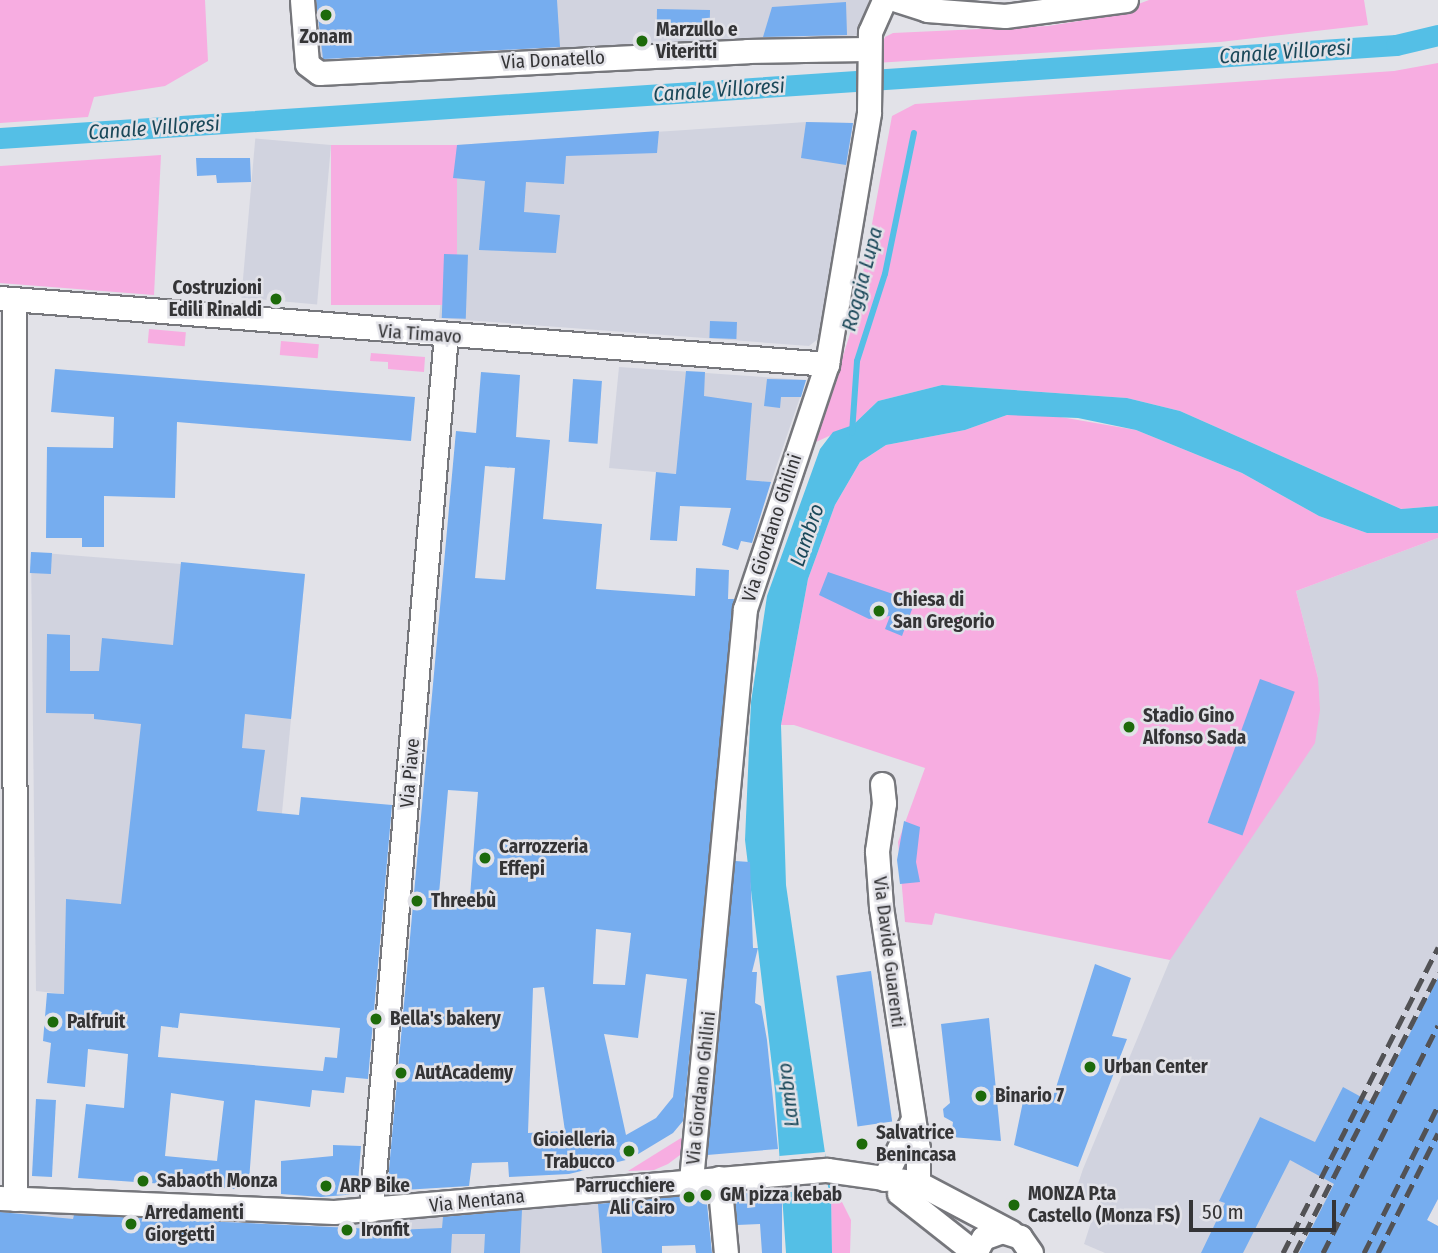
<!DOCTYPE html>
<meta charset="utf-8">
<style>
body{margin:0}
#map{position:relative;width:1438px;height:1253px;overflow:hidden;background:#e2e2e8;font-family:"Fira Sans Condensed",sans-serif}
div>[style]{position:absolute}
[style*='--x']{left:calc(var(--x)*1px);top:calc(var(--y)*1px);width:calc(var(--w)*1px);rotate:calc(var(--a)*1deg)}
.built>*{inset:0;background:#d1d3df;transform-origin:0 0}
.green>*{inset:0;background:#f7ade1;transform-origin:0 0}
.water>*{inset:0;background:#54bfe6}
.pier>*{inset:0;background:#e2e2e8;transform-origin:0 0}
.stream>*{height:6px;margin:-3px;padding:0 3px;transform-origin:3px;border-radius:3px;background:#54bfe6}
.canal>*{height:21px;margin:-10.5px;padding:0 10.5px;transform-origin:10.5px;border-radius:10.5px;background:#54bfe6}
.building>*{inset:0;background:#76adef;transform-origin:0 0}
.roads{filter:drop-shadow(2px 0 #76777c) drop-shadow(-2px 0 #76777c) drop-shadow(0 2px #76777c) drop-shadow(0 -2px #76777c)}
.minor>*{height:23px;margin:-11.5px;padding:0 11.5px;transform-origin:11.5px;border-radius:11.5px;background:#fff}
.rail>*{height:5px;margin-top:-2.5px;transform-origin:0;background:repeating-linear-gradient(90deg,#525255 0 14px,transparent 0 21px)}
.dots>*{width:19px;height:19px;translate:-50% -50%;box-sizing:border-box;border:4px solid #e2e2e8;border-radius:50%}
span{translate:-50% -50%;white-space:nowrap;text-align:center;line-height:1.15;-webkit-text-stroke:5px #e2e2e8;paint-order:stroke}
.poi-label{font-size:19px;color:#343436;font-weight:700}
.left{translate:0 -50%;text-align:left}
.right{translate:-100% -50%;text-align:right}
.street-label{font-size:19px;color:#343436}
.water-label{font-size:21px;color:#1a4859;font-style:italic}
.scale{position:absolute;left:1189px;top:1200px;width:147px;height:32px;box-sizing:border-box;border:4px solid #343436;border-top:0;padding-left:9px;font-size:21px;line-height:24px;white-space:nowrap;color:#343436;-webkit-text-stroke:5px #e2e2e8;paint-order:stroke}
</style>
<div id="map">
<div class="built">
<div style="clip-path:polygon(313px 0,869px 0,862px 34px,847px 37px,317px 63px)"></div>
<div style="clip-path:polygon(806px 122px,853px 123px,823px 335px,809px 346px,439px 318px,457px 145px)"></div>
<div style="left:331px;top:145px;width:160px;height:76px;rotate:95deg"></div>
<div style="clip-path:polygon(619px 367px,806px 380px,771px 482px,609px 468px)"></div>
<div style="clip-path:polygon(1438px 538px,1438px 1199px,1427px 1220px,1438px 1226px,1438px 1253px,1105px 1253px,1084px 1244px,1098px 1201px,1075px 1193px,1083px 1169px,1170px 960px,1318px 678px,1296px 591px)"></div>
<div style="clip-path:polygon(31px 552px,305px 574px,265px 989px,64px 994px,36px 991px)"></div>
<div style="clip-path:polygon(620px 1195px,625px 1253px,0 1253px,0 1209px)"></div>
</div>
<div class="green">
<div style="clip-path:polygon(0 0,205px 0,208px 61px,165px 86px,94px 97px,88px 117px,0 123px)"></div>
<div style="clip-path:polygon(1149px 0,1364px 0,1368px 25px,1220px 42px,875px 63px,885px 37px,893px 33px,1048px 26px,1104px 17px)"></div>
<div style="clip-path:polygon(1438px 63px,1438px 506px,1401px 509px,1180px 411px,1127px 398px,942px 385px,878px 401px,853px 425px,816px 442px,854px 321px,892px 116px,915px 104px,1394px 71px)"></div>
<div style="left:331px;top:145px;width:126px;height:160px"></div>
<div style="clip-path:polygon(161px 155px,154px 295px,0 283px,0 166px)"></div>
<div style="left:149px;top:329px;width:37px;height:14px;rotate:5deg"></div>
<div style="left:281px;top:341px;width:38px;height:14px;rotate:5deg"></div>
<div style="clip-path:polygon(371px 353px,425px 357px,424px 372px,388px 369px,388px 362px,370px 361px)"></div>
<div style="clip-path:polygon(1043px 414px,1136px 430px,1242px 473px,1319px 516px,1367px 533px,1438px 533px,1438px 538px,1296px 591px,1318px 678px,1320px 710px,1315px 743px,1170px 960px,935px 913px,932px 925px,905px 922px,898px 842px,925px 768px,794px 725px,781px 725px,808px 579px,835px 505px,860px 462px,886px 445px,965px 430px,1007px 415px)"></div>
<div style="clip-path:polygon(681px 1138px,684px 1143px,680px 1155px,668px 1164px,654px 1170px,628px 1171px)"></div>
<div style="clip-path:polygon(831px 1194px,841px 1200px,851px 1220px,850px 1253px,832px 1253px)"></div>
</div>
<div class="water">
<div style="clip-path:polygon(942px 385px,1127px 398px,1180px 411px,1401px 509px,1438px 506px,1438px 533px,1367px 533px,1319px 516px,1242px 473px,1136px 430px,1078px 418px,1007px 415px,965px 430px,886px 445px,860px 462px,835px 505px,808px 579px,781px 725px,786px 885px,831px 1194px,832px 1253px,786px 1253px,775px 1091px,745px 840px,751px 702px,767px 596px,820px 449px,833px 432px,853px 425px,878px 401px)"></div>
</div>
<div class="pier">
<div style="left:825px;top:1152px;width:37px;height:46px;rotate:85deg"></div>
</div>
<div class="stream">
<div style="--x:852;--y:433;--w:72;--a:-86"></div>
<div style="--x:857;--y:361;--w:91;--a:-72.2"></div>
<div style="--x:885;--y:274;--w:144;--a:-78.4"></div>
</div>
<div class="canal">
<div style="--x:0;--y:138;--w:1399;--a:-3.81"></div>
<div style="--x:1396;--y:45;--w:43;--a:-13.4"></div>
</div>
<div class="building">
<div style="clip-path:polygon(316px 0,557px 0,560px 47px,323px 59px)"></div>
<div style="clip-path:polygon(846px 2px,847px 35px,763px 37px,772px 7px)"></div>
<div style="left:657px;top:9px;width:53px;height:17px;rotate:1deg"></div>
<div style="clip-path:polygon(806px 122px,853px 123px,846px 165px,801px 158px)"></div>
<div style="clip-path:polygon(659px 131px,657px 153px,566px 156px,564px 184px,526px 182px,524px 212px,560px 215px,556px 253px,479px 250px,485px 181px,453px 178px,457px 145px)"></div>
<div style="clip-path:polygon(196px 158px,250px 158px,251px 182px,217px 183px,216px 175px,197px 176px)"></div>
<div style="left:444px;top:254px;width:24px;height:64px;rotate:2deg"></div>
<div style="left:710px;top:321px;width:27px;height:17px;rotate:2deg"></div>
<div style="clip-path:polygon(55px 369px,415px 397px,411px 441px,177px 422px,175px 498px,104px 496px,104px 547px,82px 547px,82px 538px,46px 538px,47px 447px,113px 448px,114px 417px,51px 412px)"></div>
<div style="clip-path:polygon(686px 371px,705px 372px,704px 396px,752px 403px,746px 480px,771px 482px,752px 543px,741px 541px,738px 550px,722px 545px,731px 508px,680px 506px,677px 541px,650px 540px,656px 472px,676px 474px)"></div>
<div style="clip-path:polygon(evenodd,481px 372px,520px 375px,516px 437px,550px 440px,543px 519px,602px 524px,596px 589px,695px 596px,696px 568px,729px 570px,728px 599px,734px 599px,683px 1121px,673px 1133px,630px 1159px,569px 1174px,509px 1177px,508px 1162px,472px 1163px,469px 1186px,387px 1191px,456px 431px,476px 433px,481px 372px,485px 466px,515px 468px,505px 580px,475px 578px,485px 466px,481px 372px,448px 790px,478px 792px,470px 897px,439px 894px,448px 790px,481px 372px,596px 929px,631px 933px,625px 985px,593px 984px,596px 929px,481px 372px,646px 974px,687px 979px,673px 1097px,656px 1118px,626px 1135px,604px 1034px,638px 1038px,646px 974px,481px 372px,544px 987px,565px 1131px,528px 1133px,533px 988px,544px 987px)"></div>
<div style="left:573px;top:379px;width:29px;height:63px;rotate:4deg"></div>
<div style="clip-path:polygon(767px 379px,806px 380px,801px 397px,781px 397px,780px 408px,764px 406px)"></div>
<div style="left:31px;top:552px;width:21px;height:21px;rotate:3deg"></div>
<div style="clip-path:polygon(evenodd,181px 562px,305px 574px,291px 719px,245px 714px,242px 748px,265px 750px,257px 811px,299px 815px,301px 797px,392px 805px,368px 1079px,346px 1077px,344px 1093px,312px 1090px,310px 1107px,255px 1100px,249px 1181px,237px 1180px,236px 1189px,78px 1178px,86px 1104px,124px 1108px,128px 1054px,88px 1049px,85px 1087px,47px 1083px,51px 1043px,43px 1041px,47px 993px,64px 994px,66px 899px,121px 904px,141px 724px,94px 719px,94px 714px,46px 713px,47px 634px,70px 635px,70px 671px,99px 671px,102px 638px,173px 645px,181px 562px,180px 1013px,340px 1028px,337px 1058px,325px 1057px,323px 1071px,158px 1057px,161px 1026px,178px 1028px,180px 1013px,181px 562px,171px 1093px,224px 1101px,217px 1161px,165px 1156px,171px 1093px)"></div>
<div style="clip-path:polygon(828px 572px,896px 595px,899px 590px,917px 596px,902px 636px,885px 629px,890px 616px,869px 619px,819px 595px)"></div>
<div style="left:1260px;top:679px;width:37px;height:153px;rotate:20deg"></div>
<div style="clip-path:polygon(904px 821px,920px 827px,916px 862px,920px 882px,900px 884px,897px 860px)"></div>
<div style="clip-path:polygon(735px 861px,750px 862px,753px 948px,758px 948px,752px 972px,757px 972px,755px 1003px,761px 1006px,767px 1040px,778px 1149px,707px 1155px)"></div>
<div style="clip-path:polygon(1095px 964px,1131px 978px,1112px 1036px,1127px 1039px,1078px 1167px,1014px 1145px,1025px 1092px,1053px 1097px)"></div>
<div style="left:871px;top:971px;width:152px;height:35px;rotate:82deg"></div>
<div style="clip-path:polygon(1438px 978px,1438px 1199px,1427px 1220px,1438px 1226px,1438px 1253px,1299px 1253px,1334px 1184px,1290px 1160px,1243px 1253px,1201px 1253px,1225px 1203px,1219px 1201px,1260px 1117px,1315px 1142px,1343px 1087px,1374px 1104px)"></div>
<div style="clip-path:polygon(989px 1018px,1001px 1141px,951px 1137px,953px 1122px,944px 1117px,943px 1109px,950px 1103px,941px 1024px)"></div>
<div style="left:36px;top:1099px;width:20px;height:77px;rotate:3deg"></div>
<div style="clip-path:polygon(333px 1145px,361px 1146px,357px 1194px,321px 1197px,281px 1194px,281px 1161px,333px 1156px)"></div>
<div style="clip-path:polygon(782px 1191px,782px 1253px,762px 1253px,760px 1224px,737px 1225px,735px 1194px)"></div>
<div style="clip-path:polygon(706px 1194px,712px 1253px,696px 1253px,695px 1245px,662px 1246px,662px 1253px,602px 1253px,598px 1204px)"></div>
<div style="clip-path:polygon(522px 1210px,520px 1253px,484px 1253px,485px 1234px,452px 1234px,451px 1253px,0 1253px,0 1212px,73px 1219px,74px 1215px,396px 1230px,442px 1228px,443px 1217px)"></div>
</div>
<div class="roads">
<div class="minor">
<div style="--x:302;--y:0;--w:64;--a:85.5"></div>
<div style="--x:307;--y:64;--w:15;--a:37"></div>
<div style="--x:319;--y:73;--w:429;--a:-2.9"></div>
<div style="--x:747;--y:51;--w:120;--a:-1"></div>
<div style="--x:897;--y:0;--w:32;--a:18"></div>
<div style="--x:927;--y:10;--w:78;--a:4.4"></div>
<div style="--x:1005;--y:16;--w:122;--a:-7.5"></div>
<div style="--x:0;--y:298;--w:830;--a:4.56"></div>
<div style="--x:14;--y:301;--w:898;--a:89.94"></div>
<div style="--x:882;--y:784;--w:19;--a:84"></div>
<div style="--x:884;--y:803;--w:49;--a:98.3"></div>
<div style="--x:877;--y:851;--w:56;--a:85.9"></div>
<div style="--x:881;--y:907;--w:245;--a:81.3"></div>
<div style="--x:918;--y:1149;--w:34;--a:90"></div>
<div style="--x:918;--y:1183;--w:20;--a:117"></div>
<div style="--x:719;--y:1178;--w:75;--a:84.7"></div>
<div style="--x:884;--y:1179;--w:64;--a:-64.2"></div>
<div style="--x:691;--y:1180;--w:574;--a:-84.6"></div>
<div style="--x:745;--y:609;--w:258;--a:-71.5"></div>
<div style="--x:827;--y:364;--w:255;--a:-80.5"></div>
<div style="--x:869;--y:112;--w:80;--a:-89.3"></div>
<div style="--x:870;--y:32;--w:35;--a:-66"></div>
<div style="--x:899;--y:1193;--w:97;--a:38.3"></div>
<div style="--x:0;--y:1198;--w:334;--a:2.4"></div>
<div style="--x:334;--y:1212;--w:495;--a:-4.9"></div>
<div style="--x:827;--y:1170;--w:92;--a:8.1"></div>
<div style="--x:918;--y:1183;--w:105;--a:27.8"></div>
<div style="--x:371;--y:1210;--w:877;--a:-85.1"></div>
<div style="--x:975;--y:1253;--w:17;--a:-62"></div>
<div style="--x:983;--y:1238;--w:20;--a:-20"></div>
<div style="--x:1002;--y:1231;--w:19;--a:18"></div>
<div style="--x:1020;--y:1237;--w:19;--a:55"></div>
</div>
</div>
<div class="rail">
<div style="--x:1283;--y:1253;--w:343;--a:-63.1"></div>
<div style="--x:1295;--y:1253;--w:315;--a:-63"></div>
<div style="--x:1323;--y:1253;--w:255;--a:-63.2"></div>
<div style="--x:1364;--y:1253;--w:165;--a:-63.3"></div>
<div style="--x:1378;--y:1253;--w:134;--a:-63.4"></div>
</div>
<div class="dots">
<div style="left:326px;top:15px;background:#1d6a0a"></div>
<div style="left:642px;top:41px;background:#1d6a0a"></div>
<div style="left:276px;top:299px;background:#1d6a0a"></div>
<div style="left:879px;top:611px;background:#1d6a0a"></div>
<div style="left:1129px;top:727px;background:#1d6a0a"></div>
<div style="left:485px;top:858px;background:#1d6a0a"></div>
<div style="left:417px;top:901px;background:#1d6a0a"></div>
<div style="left:376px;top:1019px;background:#1d6a0a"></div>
<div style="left:53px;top:1022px;background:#1d6a0a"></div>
<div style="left:1090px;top:1067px;background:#1d6a0a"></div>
<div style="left:401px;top:1073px;background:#1d6a0a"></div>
<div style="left:981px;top:1096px;background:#1d6a0a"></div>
<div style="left:862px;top:1144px;background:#1d6a0a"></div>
<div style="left:629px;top:1151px;background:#1d6a0a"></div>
<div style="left:143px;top:1181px;background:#1d6a0a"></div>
<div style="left:326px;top:1186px;background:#1d6a0a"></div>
<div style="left:706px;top:1195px;background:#1d6a0a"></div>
<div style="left:689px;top:1197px;background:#1d6a0a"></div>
<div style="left:1014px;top:1205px;background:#1d6a0a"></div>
<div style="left:131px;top:1224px;background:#1d6a0a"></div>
<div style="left:347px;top:1230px;background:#1d6a0a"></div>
</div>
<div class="poi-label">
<span class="left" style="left:656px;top:41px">Marzullo e<br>Viteritti</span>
<span style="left:326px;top:37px">Zonam</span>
<span class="right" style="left:262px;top:299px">Costruzioni<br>Edili Rinaldi</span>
<span class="left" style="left:893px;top:611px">Chiesa di<br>San Gregorio</span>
<span class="left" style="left:1143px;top:727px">Stadio Gino<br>Alfonso Sada</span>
<span class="left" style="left:499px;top:858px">Carrozzeria<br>Effepi</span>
<span class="left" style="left:431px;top:901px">Threebù</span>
<span class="left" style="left:390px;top:1019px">Bella's bakery</span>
<span class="left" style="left:67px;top:1022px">Palfruit</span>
<span class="left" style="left:1104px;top:1067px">Urban Center</span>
<span class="left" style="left:415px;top:1073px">AutAcademy</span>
<span class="left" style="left:995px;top:1096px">Binario 7</span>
<span class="left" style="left:876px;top:1144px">Salvatrice<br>Benincasa</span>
<span class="right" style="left:615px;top:1151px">Gioielleria<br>Trabucco</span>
<span class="left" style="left:157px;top:1181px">Sabaoth Monza</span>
<span class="left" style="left:340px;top:1186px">ARP Bike</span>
<span class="right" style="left:675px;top:1197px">Parrucchiere<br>Ali Cairo</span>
<span class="left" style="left:1028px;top:1205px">MONZA P.ta<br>Castello (Monza FS)</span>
<span class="left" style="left:720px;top:1195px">GM pizza kebab</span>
<span class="left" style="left:145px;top:1224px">Arredamenti<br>Giorgetti</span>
<span class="left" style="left:361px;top:1230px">Ironfit</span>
</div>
<div class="street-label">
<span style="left:553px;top:60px;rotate:-3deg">Via Donatello</span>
<span style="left:420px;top:334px;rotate:4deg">Via Timavo</span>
<span style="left:772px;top:528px;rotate:-72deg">Via Giordano Ghilini</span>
<span style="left:410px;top:773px;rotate:-85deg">Via Piave</span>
<span style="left:889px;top:952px;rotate:83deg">Via Davide Guarenti</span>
<span style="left:701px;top:1088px;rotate:-84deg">Via Giordano Ghilini</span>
<span style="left:477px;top:1201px;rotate:-6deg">Via Mentana</span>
</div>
<div class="water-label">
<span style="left:1285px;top:52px;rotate:-4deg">Canale Villoresi</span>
<span style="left:719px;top:90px;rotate:-4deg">Canale Villoresi</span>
<span style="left:154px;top:128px;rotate:-4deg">Canale Villoresi</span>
<span style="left:862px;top:279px;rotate:-75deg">Roggia Lupa</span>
<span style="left:807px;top:535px;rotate:-71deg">Lambro</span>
<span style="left:788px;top:1095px;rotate:-97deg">Lambro</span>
</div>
<div class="scale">50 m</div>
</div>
